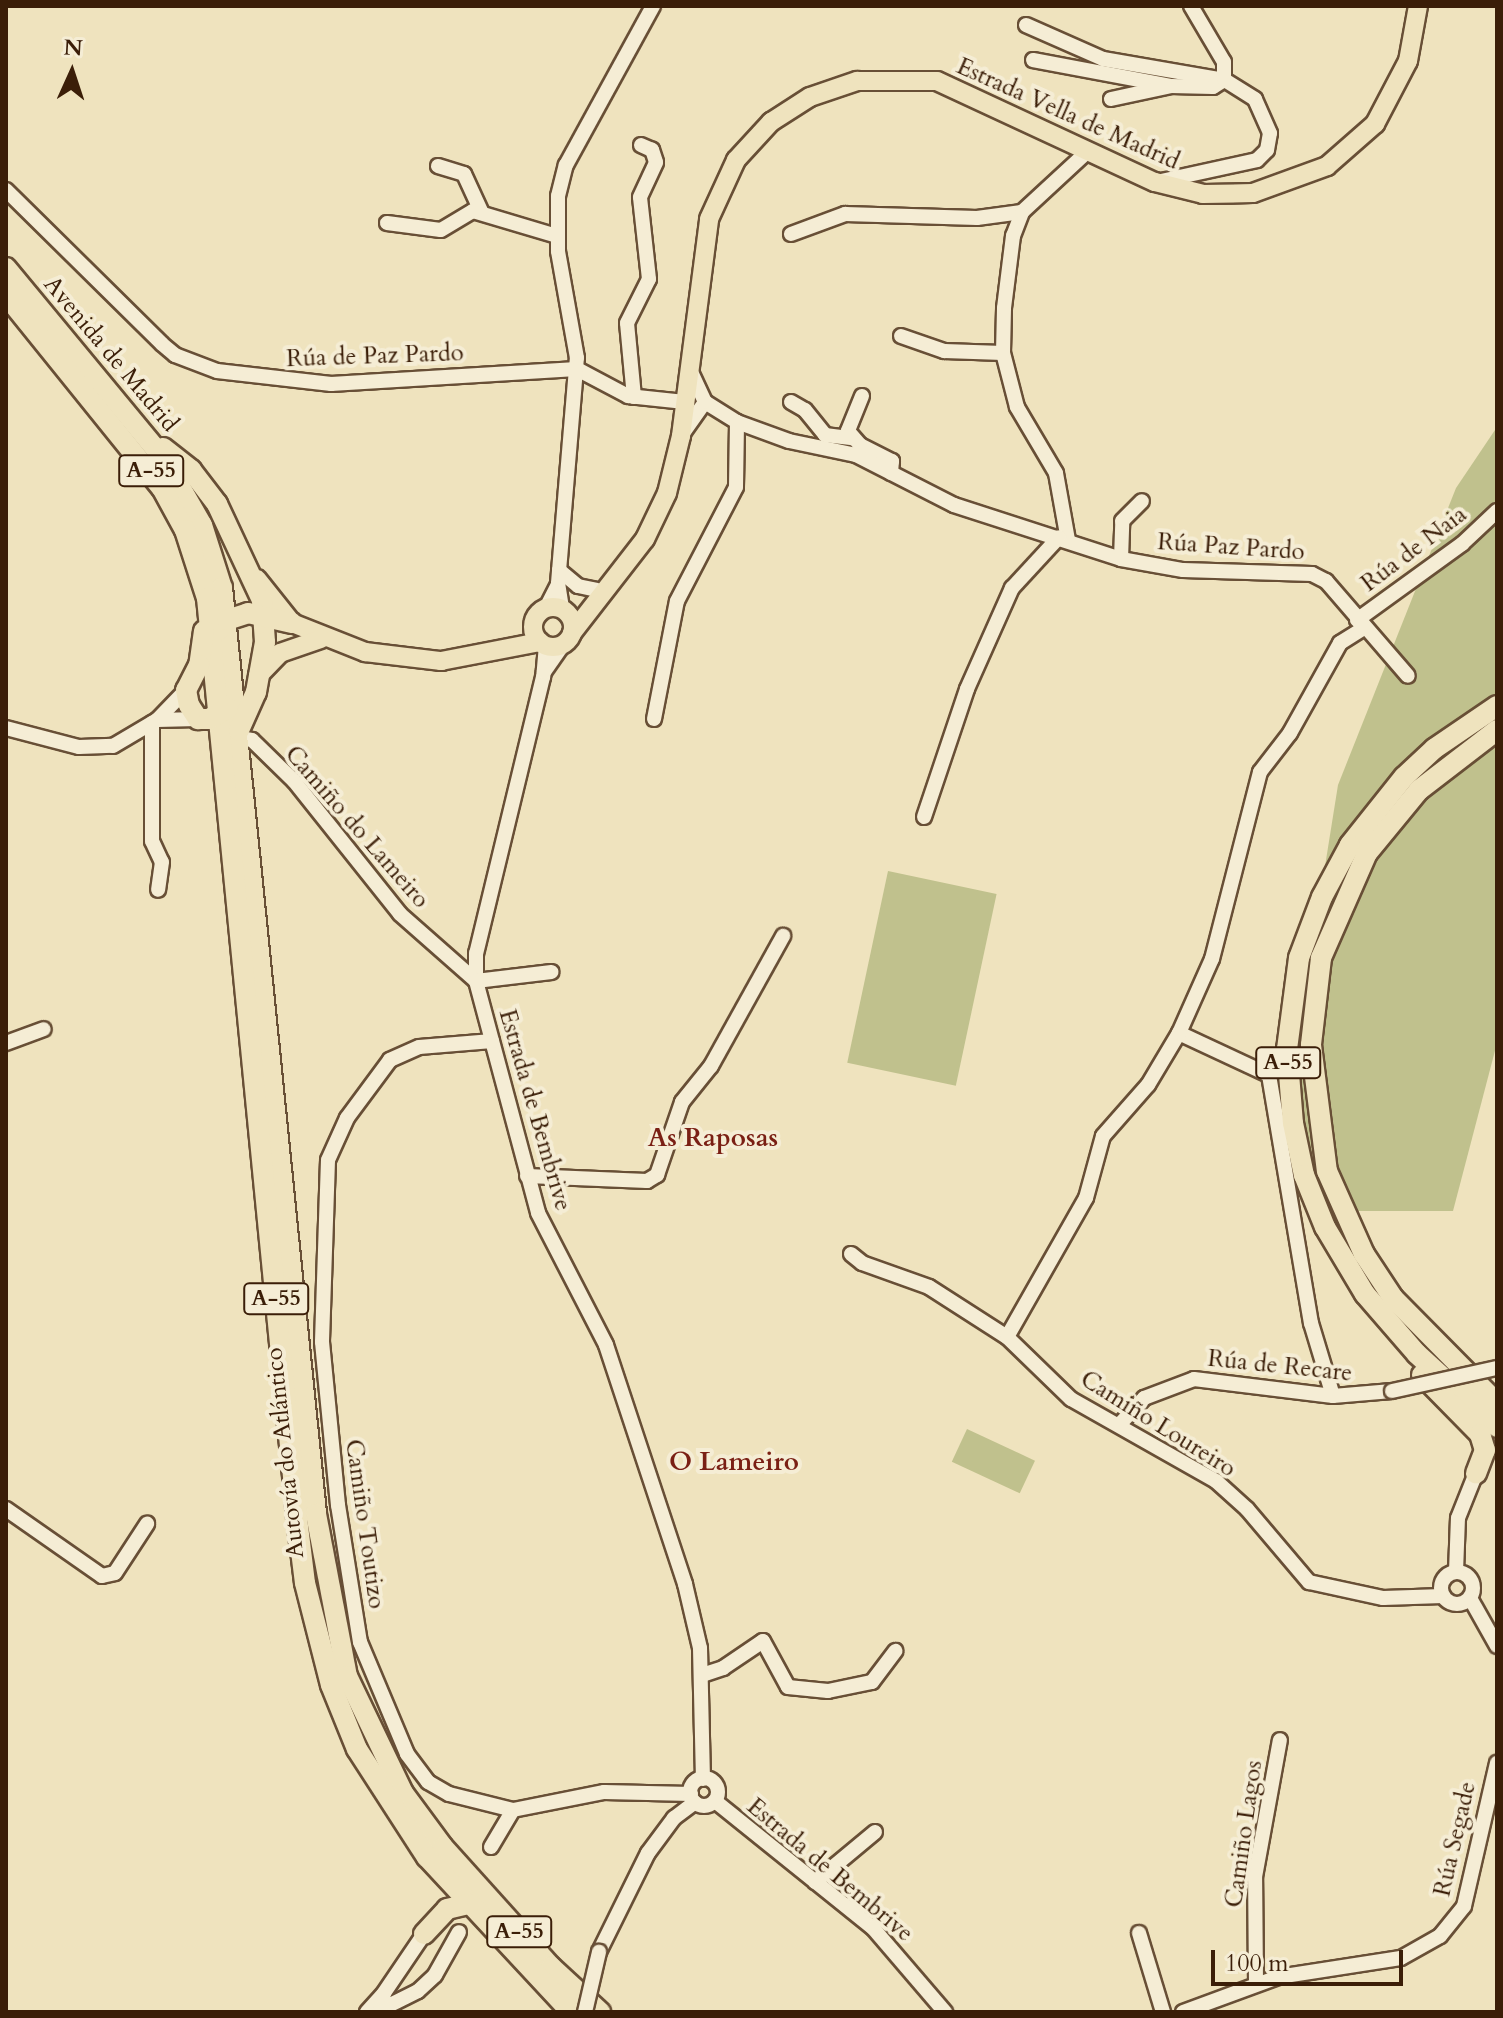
<!DOCTYPE html>
<meta charset="utf-8">
<style>
body{margin:0}
#map{position:relative;width:1503px;height:2018px;overflow:hidden;background:#efe3be;font-family:Cardo,serif}
div>[style]{position:absolute}
[style*='--x']{left:calc(var(--x)*1px);top:calc(var(--y)*1px);width:calc(var(--w)*1px);rotate:calc(var(--a)*1deg)}
.green>*{inset:0;background:#c0c18d;transform-origin:0 0}
.roads{filter:drop-shadow(2px 0 #684f36) drop-shadow(-2px 0 #684f36) drop-shadow(0 2px #684f36) drop-shadow(0 -2px #684f36)}
.minor>*{height:14px;margin:-7px;padding:0 7px;transform-origin:7px;border-radius:7px;background:#f5edd5}
.minor>.ring{margin:-7px;padding:0;box-sizing:content-box;background:none;border:14px solid #f5edd5;border-radius:50%}
.major>*{height:18px;margin:-9px;padding:0 9px;transform-origin:9px;border-radius:9px;background:#efe3be}
.major>.ring{margin:-9px;padding:0;box-sizing:content-box;background:none;border:18px solid #efe3be;border-radius:50%}
.highway>*{height:20px;margin:-10px;padding:0 10px;transform-origin:10px;border-radius:10px;background:#efe3be}
.bridges{filter:drop-shadow(2px 0 #684f36) drop-shadow(-2px 0 #684f36) drop-shadow(0 2px #684f36) drop-shadow(0 -2px #684f36)}
.minor-bridge>*{height:14px;margin:-7px;padding:0 7px;transform-origin:7px;border-radius:7px;background:#f5edd5}
span{translate:-50% -50%;white-space:nowrap;text-align:center;line-height:1.15;-webkit-text-stroke:8px #f5edd5;paint-order:stroke}
.shield-label span{padding:2px 6px;background:#f5edd5;border:2px solid;border-radius:6px;-webkit-text-stroke-width:0}
.shield-label{font-size:22px;color:#3b1e08;font-weight:700}
.street-label{font-size:24px;color:#3b1e08}
.neighbourhood-label{font-size:26px;color:#7a1f14;font-weight:700}
.frame{position:absolute;inset:0;border:8px solid #3b1e08;pointer-events:none}
.north{position:absolute;left:32px;top:32px;width:80px;height:80px;-webkit-text-stroke:6px #f5edd5;paint-order:stroke;rotate:3deg;font-size:22px;font-weight:700;line-height:32px;text-align:center;color:#3b1e08}
.north::after{content:'';display:block;margin:auto;width:28px;height:36px;background:#3b1e08;clip-path:polygon(50% 0,100% 100%,50% 72%,0 100%)}
.scale{position:absolute;left:1211px;top:1950px;width:192px;height:36px;box-sizing:border-box;border:4px solid #3b1e08;border-top:0;padding-left:10px;font-size:24px;line-height:28px;white-space:nowrap;color:#3b1e08;-webkit-text-stroke:6px #f5edd5;paint-order:stroke}
</style>
<div id="map">
<div class="green">
<div style="clip-path:polygon(1497px 427px,1497px 1043px,1453px 1211px,1320px 1211px,1287px 1104px,1338px 785px,1456px 488px)"></div>
<div style="left:888px;top:871px;width:111px;height:196px;rotate:12deg"></div>
<div style="left:967px;top:1429px;width:75px;height:36px;rotate:25deg"></div>
</div>
<div class="roads">
<div class="minor">
<div style="--x:1026;--y:25;--w:84;--a:23.8"></div>
<div style="--x:1103;--y:59;--w:123;--a:9.8"></div>
<div style="--x:1033;--y:60;--w:140;--a:10.7"></div>
<div style="--x:1111;--y:99;--w:61;--a:-12.2"></div>
<div style="--x:1171;--y:86;--w:42;--a:1.4"></div>
<div style="--x:1213;--y:87;--w:13;--a:-32"></div>
<div style="--x:438;--y:166;--w:27;--a:17"></div>
<div style="--x:464;--y:174;--w:41;--a:65.3"></div>
<div style="--x:1161;--y:181;--w:98;--a:-12.3"></div>
<div style="--x:1257;--y:160;--w:14;--a:-45"></div>
<div style="--x:1267;--y:150;--w:17;--a:-80"></div>
<div style="--x:1270;--y:133;--w:37;--a:-114"></div>
<div style="--x:1255;--y:99;--w:36;--a:-148"></div>
<div style="--x:1224;--y:80;--w:18;--a:-90"></div>
<div style="--x:1224;--y:62;--w:65;--a:-120.5"></div>
<div style="--x:6;--y:190;--w:219;--a:44.6"></div>
<div style="--x:162;--y:344;--w:17;--a:40"></div>
<div style="--x:175;--y:355;--w:45;--a:20.9"></div>
<div style="--x:217;--y:371;--w:115;--a:6.5"></div>
<div style="--x:331;--y:384;--w:246;--a:-3.5"></div>
<div style="--x:577;--y:369;--w:58;--a:27.9"></div>
<div style="--x:628;--y:396;--w:57;--a:6"></div>
<div style="--x:387;--y:223;--w:54;--a:7.4"></div>
<div style="--x:441;--y:230;--w:37;--a:-31"></div>
<div style="--x:473;--y:211;--w:88;--a:16.6"></div>
<div style="--x:791;--y:234;--w:58;--a:-20.3"></div>
<div style="--x:845;--y:214;--w:132;--a:1.7"></div>
<div style="--x:977;--y:218;--w:45;--a:-7.6"></div>
<div style="--x:901;--y:336;--w:46;--a:19.2"></div>
<div style="--x:944;--y:351;--w:59;--a:1.9"></div>
<div style="--x:862;--y:396;--w:38;--a:112"></div>
<div style="--x:848;--y:431;--w:18;--a:49"></div>
<div style="--x:860;--y:445;--w:36;--a:27"></div>
<div style="--x:892;--y:461;--w:12;--a:95"></div>
<div style="--x:634;--y:397;--w:74;--a:-95.4"></div>
<div style="--x:627;--y:323;--w:49;--a:-63.4"></div>
<div style="--x:649;--y:279;--w:82;--a:-96.3"></div>
<div style="--x:640;--y:197;--w:38;--a:-65"></div>
<div style="--x:656;--y:162;--w:13;--a:-108"></div>
<div style="--x:652;--y:150;--w:12;--a:-156"></div>
<div style="--x:705;--y:402;--w:38;--a:32"></div>
<div style="--x:737;--y:422;--w:55;--a:20.1"></div>
<div style="--x:789;--y:441;--w:68;--a:11.8"></div>
<div style="--x:856;--y:455;--w:110;--a:27"></div>
<div style="--x:954;--y:505;--w:176;--a:17.9"></div>
<div style="--x:1121;--y:559;--w:63;--a:10.1"></div>
<div style="--x:1183;--y:570;--w:129;--a:1.8"></div>
<div style="--x:1312;--y:574;--w:16;--a:27"></div>
<div style="--x:1326;--y:581;--w:125;--a:49.2"></div>
<div style="--x:791;--y:402;--w:16;--a:30"></div>
<div style="--x:805;--y:410;--w:32;--a:51"></div>
<div style="--x:825;--y:435;--w:26;--a:7"></div>
<div style="--x:681;--y:436;--w:42;--a:-54.8"></div>
<div style="--x:705;--y:402;--w:38;--a:-115"></div>
<div style="--x:1068;--y:540;--w:68;--a:-100.2"></div>
<div style="--x:1056;--y:473;--w:77;--a:-120.6"></div>
<div style="--x:1017;--y:407;--w:56;--a:-104.5"></div>
<div style="--x:1003;--y:353;--w:45;--a:-88.7"></div>
<div style="--x:1004;--y:308;--w:73;--a:-82.9"></div>
<div style="--x:1013;--y:236;--w:26;--a:-69"></div>
<div style="--x:1022;--y:212;--w:90;--a:-42.7"></div>
<div style="--x:1121;--y:559;--w:38;--a:-88"></div>
<div style="--x:1122;--y:521;--w:28;--a:-45"></div>
<div style="--x:559;--y:570;--w:25;--a:40"></div>
<div style="--x:578;--y:586;--w:19;--a:12"></div>
<div style="--x:546;--y:608;--w:27;--a:-63"></div>
<div style="--x:562;--y:608;--w:25;--a:-99"></div>
<div style="--x:558;--y:583;--w:226;--a:-85.2"></div>
<div style="--x:577;--y:358;--w:109;--a:-100.1"></div>
<div style="--x:558;--y:251;--w:55;--a:-90"></div>
<div style="--x:558;--y:196;--w:32;--a:-76"></div>
<div style="--x:566;--y:165;--w:181;--a:-61.3"></div>
<div style="--x:1357;--y:620;--w:130;--a:-35.9"></div>
<div style="--x:1462;--y:544;--w:48;--a:-43.3"></div>
<div style="--x:546;--y:645;--w:32;--a:95"></div>
<div style="--x:543;--y:677;--w:284;--a:103.6"></div>
<div style="--x:476;--y:953;--w:28;--a:90"></div>
<div style="--x:476;--y:981;--w:240;--a:75"></div>
<div style="--x:538;--y:1213;--w:148;--a:62.7"></div>
<div style="--x:606;--y:1345;--w:252;--a:71.7"></div>
<div style="--x:685;--y:1584;--w:66;--a:76.8"></div>
<div style="--x:700;--y:1648;--w:131;--a:88.7"></div>
<div style="--x:544;--y:672;--w:35;--a:-55"></div>
<div style="--x:654;--y:719;--w:120;--a:-79"></div>
<div style="--x:677;--y:601;--w:128;--a:-62.6"></div>
<div style="--x:736;--y:487;--w:65;--a:-89.1"></div>
<div style="--x:157;--y:720;--w:41;--a:-1.4"></div>
<div style="--x:152;--y:723;--w:118;--a:90"></div>
<div style="--x:152;--y:841;--w:23;--a:65"></div>
<div style="--x:162;--y:862;--w:28;--a:98"></div>
<div style="--x:6;--y:728;--w:75;--a:14.6"></div>
<div style="--x:79;--y:747;--w:34;--a:-2"></div>
<div style="--x:113;--y:746;--w:51;--a:-30.6"></div>
<div style="--x:157;--y:720;--w:42;--a:-46"></div>
<div style="--x:240;--y:738;--w:12;--a:9"></div>
<div style="--x:252;--y:740;--w:59;--a:44.3"></div>
<div style="--x:294;--y:781;--w:170;--a:51.4"></div>
<div style="--x:400;--y:914;--w:101;--a:41.4"></div>
<div style="--x:476;--y:981;--w:76;--a:-6.8"></div>
<div style="--x:924;--y:817;--w:135;--a:-71.4"></div>
<div style="--x:967;--y:689;--w:111;--a:-66"></div>
<div style="--x:1012;--y:588;--w:69;--a:-47.3"></div>
<div style="--x:1179;--y:1033;--w:99;--a:25"></div>
<div style="--x:1269;--y:1075;--w:252;--a:80.4"></div>
<div style="--x:1311;--y:1323;--w:76;--a:73.2"></div>
<div style="--x:492;--y:1041;--w:73;--a:175.3"></div>
<div style="--x:419;--y:1047;--w:32;--a:156"></div>
<div style="--x:390;--y:1060;--w:72;--a:126.6"></div>
<div style="--x:347;--y:1118;--w:46;--a:114.3"></div>
<div style="--x:328;--y:1160;--w:182;--a:91.9"></div>
<div style="--x:322;--y:1342;--w:164;--a:84.4"></div>
<div style="--x:338;--y:1505;--w:139;--a:80.9"></div>
<div style="--x:360;--y:1642;--w:121;--a:67.2"></div>
<div style="--x:407;--y:1754;--w:35;--a:53"></div>
<div style="--x:428;--y:1782;--w:24;--a:30"></div>
<div style="--x:449;--y:1794;--w:66;--a:14"></div>
<div style="--x:513;--y:1810;--w:93;--a:-11.2"></div>
<div style="--x:604;--y:1792;--w:87;--a:1.3"></div>
<div style="--x:6;--y:1043;--w:40;--a:-20.2"></div>
<div style="--x:527;--y:1176;--w:120;--a:2.4"></div>
<div style="--x:647;--y:1181;--w:12;--a:-31"></div>
<div style="--x:657;--y:1175;--w:77;--a:-71.1"></div>
<div style="--x:682;--y:1102;--w:46;--a:-51.1"></div>
<div style="--x:711;--y:1066;--w:149;--a:-61"></div>
<div style="--x:851;--y:1254;--w:14;--a:39"></div>
<div style="--x:862;--y:1263;--w:71;--a:19.7"></div>
<div style="--x:929;--y:1287;--w:93;--a:32.7"></div>
<div style="--x:1007;--y:1337;--w:89;--a:44.1"></div>
<div style="--x:1071;--y:1399;--w:167;--a:29.5"></div>
<div style="--x:1216;--y:1481;--w:42;--a:42.1"></div>
<div style="--x:1247;--y:1509;--w:96;--a:49.7"></div>
<div style="--x:1309;--y:1582;--w:76;--a:12.2"></div>
<div style="--x:1383;--y:1598;--w:60;--a:-1.9"></div>
<div style="--x:1007;--y:1337;--w:160;--a:-60.4"></div>
<div style="--x:1086;--y:1198;--w:64;--a:-74.7"></div>
<div style="--x:1103;--y:1136;--w:68;--a:-48.6"></div>
<div style="--x:1148;--y:1085;--w:61;--a:-59.2"></div>
<div style="--x:1179;--y:1033;--w:81;--a:-66"></div>
<div style="--x:1212;--y:959;--w:193;--a:-75.6"></div>
<div style="--x:1260;--y:772;--w:49;--a:-52.4"></div>
<div style="--x:1290;--y:733;--w:103;--a:-60.9"></div>
<div style="--x:1340;--y:643;--w:28;--a:-32"></div>
<div style="--x:1119;--y:1425;--w:37;--a:-47"></div>
<div style="--x:1144;--y:1398;--w:53;--a:-20.8"></div>
<div style="--x:1194;--y:1379;--w:140;--a:7"></div>
<div style="--x:1333;--y:1396;--w:59;--a:-4.8"></div>
<div style="--x:6;--y:1509;--w:117;--a:34.9"></div>
<div style="--x:102;--y:1576;--w:13;--a:-13"></div>
<div style="--x:115;--y:1573;--w:59;--a:-56.9"></div>
<div class="ring" style="left:1441px;top:1572px;width:18px;height:18px"></div>
<div style="--x:1456;--y:1572;--w:54;--a:-87.9"></div>
<div style="--x:1458;--y:1518;--w:48;--a:-68.2"></div>
<div style="--x:1470;--y:1598;--w:55;--a:60.6"></div>
<div style="--x:702;--y:1675;--w:22;--a:-18"></div>
<div style="--x:723;--y:1668;--w:48;--a:-34"></div>
<div style="--x:763;--y:1641;--w:52;--a:61.5"></div>
<div style="--x:788;--y:1687;--w:40;--a:5.7"></div>
<div style="--x:828;--y:1691;--w:45;--a:-11.6"></div>
<div style="--x:872;--y:1682;--w:39;--a:-53"></div>
<div class="ring" style="left:690px;top:1778px;width:14px;height:14px"></div>
<div style="--x:715;--y:1801;--w:203;--a:38.8"></div>
<div style="--x:873;--y:1928;--w:111;--a:49.4"></div>
<div style="--x:491;--y:1847;--w:43;--a:-59.3"></div>
<div style="--x:815;--y:1882;--w:78;--a:-39.8"></div>
<div style="--x:1139;--y:1933;--w:83;--a:73.1"></div>
<div style="--x:599;--y:1952;--w:110;--a:-63.7"></div>
<div style="--x:648;--y:1853;--w:44;--a:-53.4"></div>
<div style="--x:674;--y:1818;--w:26;--a:-37"></div>
<div style="--x:1256;--y:1982;--w:105;--a:-90.5"></div>
<div style="--x:1255;--y:1877;--w:139;--a:-79.7"></div>
<div style="--x:380;--y:2010;--w:42;--a:-26.6"></div>
<div style="--x:418;--y:1991;--w:23;--a:-43"></div>
<div style="--x:435;--y:1975;--w:49;--a:-60.8"></div>
<div style="--x:367;--y:2012;--w:24;--a:-48"></div>
<div style="--x:380;--y:2012;--w:19;--a:-78"></div>
<div style="--x:384;--y:1993;--w:71;--a:-55.9"></div>
<div style="--x:1183;--y:2012;--w:101;--a:-20.2"></div>
<div style="--x:1278;--y:1977;--w:124;--a:-8.8"></div>
<div style="--x:1401;--y:1958;--w:45;--a:-29.4"></div>
<div style="--x:1440;--y:1936;--w:38;--a:-51"></div>
<div style="--x:1464;--y:1906;--w:147;--a:-77"></div>
</div>
<div class="major">
<div style="--x:257;--y:579;--w:56;--a:51.5"></div>
<div style="--x:292;--y:623;--w:79;--a:21.7"></div>
<div style="--x:365;--y:652;--w:77;--a:6.8"></div>
<div style="--x:441;--y:661;--w:101;--a:-10.9"></div>
<div class="ring" style="left:533px;top:607px;width:22px;height:22px"></div>
<div style="--x:572;--y:633;--w:119;--a:-52.2"></div>
<div style="--x:645;--y:539;--w:51;--a:-64.4"></div>
<div style="--x:667;--y:493;--w:59;--a:-76.2"></div>
<div style="--x:681;--y:436;--w:219;--a:-82.6"></div>
<div style="--x:709;--y:219;--w:65;--a:-65.4"></div>
<div style="--x:736;--y:160;--w:52;--a:-47.4"></div>
<div style="--x:771;--y:122;--w:46;--a:-32.7"></div>
<div style="--x:810;--y:97;--w:50;--a:-18.8"></div>
<div style="--x:857;--y:81;--w:80;--a:0"></div>
<div style="--x:937;--y:81;--w:240;--a:24.9"></div>
<div style="--x:1155;--y:182;--w:49;--a:14"></div>
<div style="--x:1203;--y:194;--w:50;--a:-1.1"></div>
<div style="--x:1253;--y:193;--w:79;--a:-20"></div>
<div style="--x:1327;--y:166;--w:64;--a:-41.2"></div>
<div style="--x:1375;--y:124;--w:71;--a:-62.4"></div>
<div style="--x:1408;--y:61;--w:56;--a:-79.7"></div>
<div style="--x:258;--y:676;--w:32;--a:-46"></div>
<div style="--x:280;--y:653;--w:43;--a:-18.9"></div>
</div>
<div class="highway">
<div style="--x:6;--y:268;--w:248;--a:50.4"></div>
<div style="--x:164;--y:459;--w:76;--a:60.1"></div>
<div style="--x:202;--y:525;--w:66;--a:72.4"></div>
<div style="--x:222;--y:588;--w:931;--a:84.2"></div>
<div style="--x:316;--y:1514;--w:165;--a:79.2"></div>
<div style="--x:347;--y:1676;--w:130;--a:64.4"></div>
<div style="--x:403;--y:1793;--w:67;--a:53.5"></div>
<div style="--x:443;--y:1847;--w:161;--a:48"></div>
<div style="--x:551;--y:1967;--w:67;--a:42.6"></div>
<div style="--x:6;--y:295;--w:248;--a:51.1"></div>
<div style="--x:162;--y:488;--w:48;--a:61.3"></div>
<div style="--x:185;--y:530;--w:71;--a:72.1"></div>
<div style="--x:207;--y:598;--w:924;--a:84.41"></div>
<div style="--x:297;--y:1518;--w:65;--a:83"></div>
<div style="--x:305;--y:1583;--w:105;--a:75.7"></div>
<div style="--x:331;--y:1685;--w:69;--a:67.9"></div>
<div style="--x:357;--y:1749;--w:129;--a:57.1"></div>
<div style="--x:427;--y:1857;--w:212;--a:47.1"></div>
<div style="--x:163;--y:448;--w:36;--a:38"></div>
<div style="--x:191;--y:470;--w:43;--a:52.6"></div>
<div style="--x:217;--y:504;--w:106;--a:64.9"></div>
<div style="--x:262;--y:600;--w:42;--a:85.9"></div>
<div style="--x:265;--y:642;--w:51;--a:100.2"></div>
<div style="--x:256;--y:692;--w:42;--a:114.1"></div>
<div style="--x:220;--y:629;--w:11;--a:-52"></div>
<div style="--x:227;--y:620;--w:22;--a:-18"></div>
<div style="--x:248;--y:613;--w:45;--a:12.8"></div>
<div style="--x:204;--y:631;--w:34;--a:98"></div>
<div style="--x:199;--y:665;--w:28;--a:117"></div>
<div style="--x:186;--y:690;--w:15;--a:79"></div>
<div style="--x:189;--y:705;--w:17;--a:57"></div>
<div style="--x:198;--y:719;--w:11;--a:0"></div>
<div style="--x:209;--y:719;--w:22;--a:-30"></div>
<div style="--x:1497;--y:706;--w:76;--a:145.7"></div>
<div style="--x:1434;--y:749;--w:41;--a:137"></div>
<div style="--x:1404;--y:777;--w:87;--a:128.5"></div>
<div style="--x:1350;--y:845;--w:59;--a:118.3"></div>
<div style="--x:1322;--y:897;--w:65;--a:110.7"></div>
<div style="--x:1299;--y:958;--w:92;--a:97.5"></div>
<div style="--x:1287;--y:1049;--w:74;--a:85.4"></div>
<div style="--x:1293;--y:1123;--w:53;--a:78.1"></div>
<div style="--x:1304;--y:1175;--w:56;--a:68"></div>
<div style="--x:1325;--y:1227;--w:78;--a:59.2"></div>
<div style="--x:1365;--y:1294;--w:79;--a:49.1"></div>
<div style="--x:1417;--y:1354;--w:108;--a:42.4"></div>
<div style="--x:1497;--y:730;--w:98;--a:142.4"></div>
<div style="--x:1419;--y:790;--w:82;--a:129.5"></div>
<div style="--x:1367;--y:853;--w:115;--a:113.7"></div>
<div style="--x:1321;--y:958;--w:88;--a:96.6"></div>
<div style="--x:1311;--y:1045;--w:127;--a:82.8"></div>
<div style="--x:1327;--y:1171;--w:91;--a:66"></div>
<div style="--x:1364;--y:1254;--w:53;--a:56.6"></div>
<div style="--x:1393;--y:1298;--w:148;--a:45.3"></div>
<div style="--x:1422;--y:1375;--w:83;--a:45.5"></div>
<div style="--x:1480;--y:1434;--w:17;--a:73"></div>
<div style="--x:1485;--y:1450;--w:25;--a:111"></div>
<div style="--x:424;--y:1934;--w:34;--a:-47"></div>
<div style="--x:447;--y:1909;--w:23;--a:-13"></div>
</div>
</div>
<div class="bridges">
<div class="minor-bridge">
<div style="--x:1392;--y:1391;--w:107;--a:-12.4"></div>
<div style="--x:585;--y:2012;--w:62;--a:-76.9"></div>
</div>
</div>
<div class="shield-label">
<span style="left:151px;top:471px">A-55</span>
<span style="left:1288px;top:1063px">A-55</span>
<span style="left:276px;top:1299px">A-55</span>
<span style="left:519px;top:1932px">A-55</span>
</div>
<div class="street-label">
<span style="left:1068px;top:114px;rotate:24deg">Estrada Vella de Madrid</span>
<span style="left:111px;top:354px;rotate:50deg">Avenida de Madrid</span>
<span style="left:375px;top:356px;rotate:-2deg">Rúa de Paz Pardo</span>
<span style="left:1231px;top:547px;rotate:4deg">Rúa Paz Pardo</span>
<span style="left:1414px;top:549px;rotate:-37deg">Rúa de Naia</span>
<span style="left:357px;top:827px;rotate:49deg">Camiño do Lameiro</span>
<span style="left:535px;top:1110px;rotate:74deg">Estrada de Bembrive</span>
<span style="left:1280px;top:1366px;rotate:6deg">Rúa de Recare</span>
<span style="left:1158px;top:1424px;rotate:32deg">Camiño Loureiro</span>
<span style="left:285px;top:1453px;rotate:-96deg">Autovía do Atlántico</span>
<span style="left:365px;top:1524px;rotate:82deg">Camiño Toutizo</span>
<span style="left:1244px;top:1834px;rotate:-82deg">Camiño Lagos</span>
<span style="left:1455px;top:1839px;rotate:-77deg">Rúa Segade</span>
<span style="left:830px;top:1870px;rotate:40deg">Estrada de Bembrive</span>
</div>
<div class="neighbourhood-label">
<span style="left:713px;top:1138px">As Raposas</span>
<span style="left:734px;top:1462px">O Lameiro</span>
</div>
<div class="frame"></div>
<div class="north">N</div>
<div class="scale">100 m</div>
</div>
